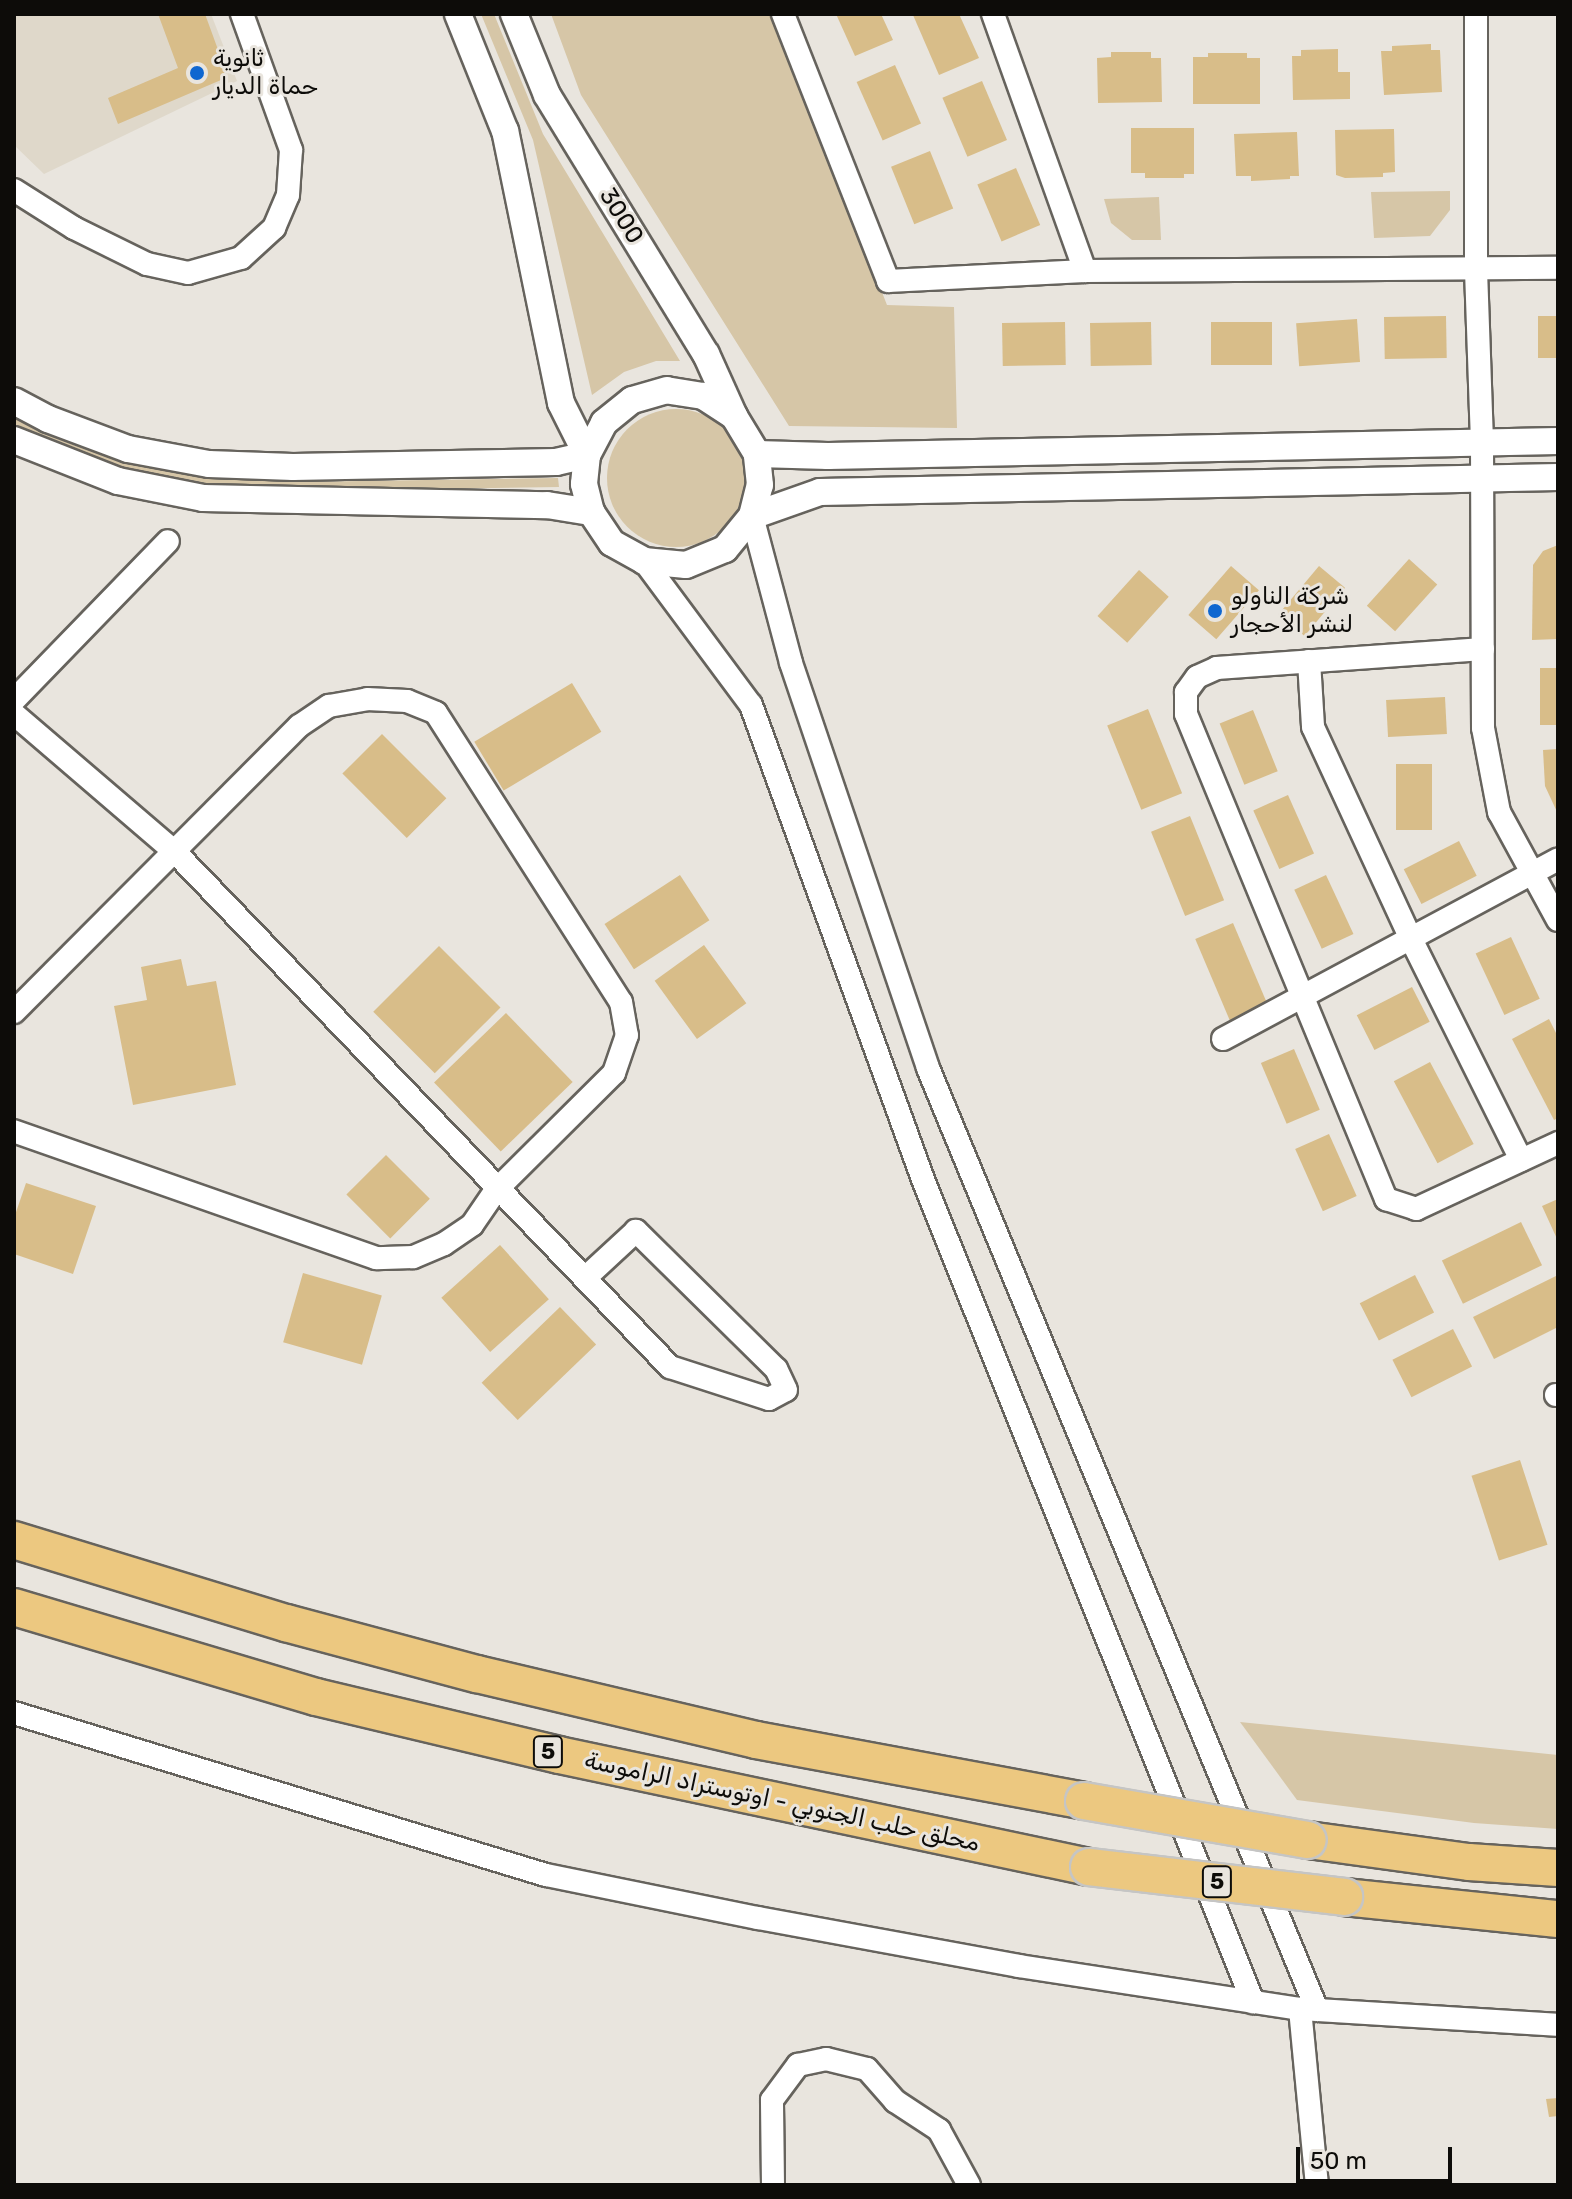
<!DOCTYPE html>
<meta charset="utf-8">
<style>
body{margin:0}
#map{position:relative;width:1572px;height:2199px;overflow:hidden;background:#e9e5de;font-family:Rubik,Cairo,sans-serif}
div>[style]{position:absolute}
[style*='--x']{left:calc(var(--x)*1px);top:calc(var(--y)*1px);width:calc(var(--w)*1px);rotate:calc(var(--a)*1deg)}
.built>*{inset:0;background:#dfd8ca}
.green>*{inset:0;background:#d6c6a7}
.round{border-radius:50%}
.building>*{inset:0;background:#d8bd89;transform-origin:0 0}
.roads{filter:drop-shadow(2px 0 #66635d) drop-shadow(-2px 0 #66635d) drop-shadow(0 2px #66635d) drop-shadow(0 -2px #66635d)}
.minor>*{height:22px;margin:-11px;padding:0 11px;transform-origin:11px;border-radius:11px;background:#fff}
.tertiary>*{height:26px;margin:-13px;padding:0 13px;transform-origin:13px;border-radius:13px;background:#fff}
.trunk>*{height:36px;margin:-18px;padding:0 18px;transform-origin:18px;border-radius:18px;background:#ecc880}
.bridges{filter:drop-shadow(2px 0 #c5c5c4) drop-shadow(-2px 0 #c5c5c4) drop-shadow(0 2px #c5c5c4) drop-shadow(0 -2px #c5c5c4)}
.trunk-bridge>*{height:36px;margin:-18px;padding:0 18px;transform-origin:18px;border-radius:18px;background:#ecc880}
.dots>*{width:22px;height:22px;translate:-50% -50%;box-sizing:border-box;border:4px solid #e9e5de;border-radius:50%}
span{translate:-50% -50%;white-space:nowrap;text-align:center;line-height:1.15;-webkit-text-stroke:6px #e9e5de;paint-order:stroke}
.shield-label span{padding:2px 6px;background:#e9e5de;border:2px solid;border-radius:6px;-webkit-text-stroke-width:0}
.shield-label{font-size:22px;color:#0d0c09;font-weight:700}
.poi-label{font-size:24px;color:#0d0c09}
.left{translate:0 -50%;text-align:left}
.street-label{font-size:24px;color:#0d0c09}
.frame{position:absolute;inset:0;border:16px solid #0d0c09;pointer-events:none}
.scale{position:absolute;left:1296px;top:2147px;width:156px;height:36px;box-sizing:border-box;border:4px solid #0d0c09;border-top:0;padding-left:10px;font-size:24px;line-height:28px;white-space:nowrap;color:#0d0c09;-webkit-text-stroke:6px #e9e5de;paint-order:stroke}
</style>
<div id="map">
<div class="built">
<div style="clip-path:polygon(14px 14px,211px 14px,237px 81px,44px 174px,14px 145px)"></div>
</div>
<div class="green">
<div style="clip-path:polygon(481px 14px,494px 14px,543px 134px,680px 361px,656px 361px,624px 372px,592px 395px,533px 140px)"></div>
<div style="clip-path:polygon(551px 14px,773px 14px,887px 305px,954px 307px,957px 428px,789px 426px,581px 95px)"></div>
<div style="clip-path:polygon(1450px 191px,1450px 210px,1430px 236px,1374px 238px,1371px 192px)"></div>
<div style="clip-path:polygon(1159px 197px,1161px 240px,1132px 240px,1111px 223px,1104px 199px)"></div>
<div class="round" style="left:607px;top:409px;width:138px;height:138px"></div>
<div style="clip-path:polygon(14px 418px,123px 461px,206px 477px,293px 482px,558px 478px,559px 487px,293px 491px,204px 485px,121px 469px,14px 427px)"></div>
<div style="clip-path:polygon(1240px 1722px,1558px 1755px,1558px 1829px,1474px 1823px,1297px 1800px)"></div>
</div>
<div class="building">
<div style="clip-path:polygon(158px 14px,205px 14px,228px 77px,118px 124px,108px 98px,178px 68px)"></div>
<div style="clip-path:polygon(836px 14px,881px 14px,893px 40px,855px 56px)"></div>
<div style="clip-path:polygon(959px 14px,979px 58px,939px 75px,913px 15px)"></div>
<div style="clip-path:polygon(1431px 44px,1431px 50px,1440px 50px,1442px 92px,1384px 95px,1381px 51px,1392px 51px,1392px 46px)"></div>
<div style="clip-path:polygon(1338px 49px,1338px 72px,1350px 72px,1350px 99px,1293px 100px,1292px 56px,1301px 56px,1301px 50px)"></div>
<div style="clip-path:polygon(1111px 52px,1151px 52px,1151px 58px,1161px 58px,1162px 102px,1098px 103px,1097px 58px,1111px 57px)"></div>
<div style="clip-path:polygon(1208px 53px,1247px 53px,1247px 58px,1260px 58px,1260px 104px,1193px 104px,1193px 57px,1208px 57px)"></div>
<div style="left:895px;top:65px;width:64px;height:42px;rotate:66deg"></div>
<div style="left:982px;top:81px;width:64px;height:43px;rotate:67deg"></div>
<div style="clip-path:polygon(1131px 128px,1194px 128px,1194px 174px,1184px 174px,1184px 178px,1145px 178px,1145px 173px,1131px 173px)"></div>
<div style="clip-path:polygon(1394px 129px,1395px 172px,1383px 173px,1383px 177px,1345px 178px,1336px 175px,1335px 130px)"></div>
<div style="clip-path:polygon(1297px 132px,1299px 176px,1290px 176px,1290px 179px,1251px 181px,1251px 176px,1236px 176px,1234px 134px)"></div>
<div style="left:930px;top:151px;width:62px;height:42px;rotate:68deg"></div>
<div style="left:1016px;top:168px;width:62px;height:42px;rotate:67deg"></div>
<div style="left:1446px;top:316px;width:42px;height:62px;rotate:89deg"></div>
<div style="left:1558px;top:316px;width:42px;height:20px;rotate:90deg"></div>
<div style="left:1357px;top:319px;width:43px;height:61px;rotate:86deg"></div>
<div style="left:1065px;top:322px;width:43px;height:63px;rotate:89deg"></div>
<div style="left:1151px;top:322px;width:43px;height:61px;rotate:89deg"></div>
<div style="left:1272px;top:322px;width:43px;height:61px;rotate:90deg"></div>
<div style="clip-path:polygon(1558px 545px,1558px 639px,1532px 640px,1533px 565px,1543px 551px)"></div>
<div style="left:1409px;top:559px;width:38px;height:63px;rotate:42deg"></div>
<div style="left:1231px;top:566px;width:37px;height:65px;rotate:41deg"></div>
<div style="left:1319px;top:566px;width:34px;height:63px;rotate:40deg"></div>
<div style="left:1139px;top:570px;width:40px;height:62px;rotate:42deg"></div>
<div style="left:1540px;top:668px;width:18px;height:57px"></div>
<div style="left:572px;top:683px;width:57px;height:114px;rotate:59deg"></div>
<div style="left:1445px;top:697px;width:37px;height:59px;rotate:87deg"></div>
<div style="left:1148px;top:709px;width:91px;height:44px;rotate:68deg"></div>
<div style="left:1253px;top:710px;width:66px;height:36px;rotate:68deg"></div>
<div style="left:382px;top:734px;width:91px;height:56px;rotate:45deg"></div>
<div style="clip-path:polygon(1558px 749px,1558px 814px,1545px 786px,1543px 750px)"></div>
<div style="left:1396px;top:764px;width:36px;height:66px"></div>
<div style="left:1288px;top:795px;width:64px;height:38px;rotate:66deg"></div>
<div style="left:1190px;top:816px;width:91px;height:42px;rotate:68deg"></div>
<div style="left:1459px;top:841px;width:39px;height:62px;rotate:63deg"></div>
<div style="left:680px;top:875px;width:54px;height:90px;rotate:57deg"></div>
<div style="left:1326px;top:875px;width:65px;height:35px;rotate:65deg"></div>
<div style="left:1233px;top:923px;width:89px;height:41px;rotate:67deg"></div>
<div style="left:1511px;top:937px;width:68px;height:39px;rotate:65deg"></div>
<div style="left:704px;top:945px;width:72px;height:61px;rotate:54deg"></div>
<div style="left:439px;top:946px;width:87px;height:93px;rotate:45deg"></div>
<div style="clip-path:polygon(181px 959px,187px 986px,216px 981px,236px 1085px,133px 1105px,114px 1006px,147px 1000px,141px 967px)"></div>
<div style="left:1412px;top:987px;width:39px;height:62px;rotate:63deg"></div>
<div style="left:506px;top:1013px;width:96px;height:100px;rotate:46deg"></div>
<div style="clip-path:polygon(1549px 1019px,1558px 1037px,1558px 1118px,1554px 1120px,1512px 1039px)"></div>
<div style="left:1294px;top:1049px;width:66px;height:36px;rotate:67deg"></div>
<div style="left:1430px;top:1062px;width:93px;height:41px;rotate:62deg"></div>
<div style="left:1329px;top:1134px;width:68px;height:37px;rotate:66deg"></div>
<div style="left:386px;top:1155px;width:62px;height:56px;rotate:45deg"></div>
<div style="clip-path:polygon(26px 1183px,96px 1206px,73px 1274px,14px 1254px,14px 1218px)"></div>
<div style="clip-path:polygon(1558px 1199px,1558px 1241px,1542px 1206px)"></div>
<div style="left:1521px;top:1222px;width:48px;height:88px;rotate:64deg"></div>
<div style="left:500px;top:1245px;width:73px;height:79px;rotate:48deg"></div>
<div style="left:303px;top:1273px;width:82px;height:72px;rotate:16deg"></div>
<div style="left:1415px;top:1275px;width:42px;height:62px;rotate:63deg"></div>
<div style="clip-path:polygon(1556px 1276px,1558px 1327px,1494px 1359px,1473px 1317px)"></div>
<div style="left:560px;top:1307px;width:52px;height:109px;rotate:46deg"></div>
<div style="left:1453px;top:1329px;width:42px;height:68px;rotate:63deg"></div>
<div style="left:1520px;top:1460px;width:89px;height:51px;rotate:72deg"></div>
<div style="clip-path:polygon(1558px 2098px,1558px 2116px,1549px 2117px,1546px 2099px)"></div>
</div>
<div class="roads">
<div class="minor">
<div style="--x:783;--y:14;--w:287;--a:68.5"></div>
<div style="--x:888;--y:281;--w:197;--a:-2.9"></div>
<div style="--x:1085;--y:271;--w:473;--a:-0.4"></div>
<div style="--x:993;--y:14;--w:273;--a:70.3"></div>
<div style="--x:1476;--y:14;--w:256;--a:90"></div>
<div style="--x:1476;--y:270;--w:173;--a:88"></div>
<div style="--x:1482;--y:443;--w:285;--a:89.8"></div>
<div style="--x:1483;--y:728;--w:86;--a:79.2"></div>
<div style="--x:1499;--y:812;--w:123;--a:61.4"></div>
<div style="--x:14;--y:190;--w:71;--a:32.3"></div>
<div style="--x:74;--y:228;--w:81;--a:26.3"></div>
<div style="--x:147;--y:264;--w:42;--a:12.4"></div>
<div style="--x:188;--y:273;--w:55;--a:-15.8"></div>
<div style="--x:241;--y:258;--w:45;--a:-42.3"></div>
<div style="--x:274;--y:228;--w:36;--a:-67"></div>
<div style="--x:288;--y:195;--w:45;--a:-86.2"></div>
<div style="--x:291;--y:150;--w:145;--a:-109.8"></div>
<div style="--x:752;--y:516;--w:152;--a:75.1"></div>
<div style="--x:791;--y:663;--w:428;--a:71.3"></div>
<div style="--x:928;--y:1068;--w:1019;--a:67.56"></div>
<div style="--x:644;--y:561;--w:179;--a:53.4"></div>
<div style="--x:751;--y:705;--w:507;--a:70.07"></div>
<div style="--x:924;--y:1182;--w:884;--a:68.14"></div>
<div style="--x:1483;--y:649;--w:267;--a:175.9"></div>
<div style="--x:1217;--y:668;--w:22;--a:156"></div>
<div style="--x:1197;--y:677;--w:19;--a:126"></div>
<div style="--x:1186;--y:692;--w:22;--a:90"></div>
<div style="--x:1186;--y:714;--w:525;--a:67.59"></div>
<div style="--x:1386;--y:1199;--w:32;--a:18"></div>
<div style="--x:1416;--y:1209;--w:157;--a:-24.9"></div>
<div style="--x:1309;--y:661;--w:66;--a:86.5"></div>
<div style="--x:1313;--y:727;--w:231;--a:65.2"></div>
<div style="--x:1410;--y:937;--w:249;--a:63.5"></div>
<div style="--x:14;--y:700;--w:221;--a:-45.9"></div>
<div style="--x:14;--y:714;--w:211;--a:40.6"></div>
<div style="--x:174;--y:851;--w:716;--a:46.13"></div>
<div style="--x:670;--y:1367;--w:104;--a:17.9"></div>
<div style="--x:769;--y:1399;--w:19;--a:-28"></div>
<div style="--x:786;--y:1390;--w:23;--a:-115"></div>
<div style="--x:776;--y:1369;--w:197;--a:-135.4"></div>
<div style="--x:636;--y:1231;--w:69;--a:137.3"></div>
<div style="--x:14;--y:1012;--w:404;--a:-45.1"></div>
<div style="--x:299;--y:726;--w:36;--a:-34"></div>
<div style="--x:329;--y:706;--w:39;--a:-10"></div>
<div style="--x:367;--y:699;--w:40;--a:2.9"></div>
<div style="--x:407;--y:701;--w:31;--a:22"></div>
<div style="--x:436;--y:713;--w:343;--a:57.4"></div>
<div style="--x:621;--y:1002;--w:34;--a:80"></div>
<div style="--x:627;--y:1035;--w:40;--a:108.9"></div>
<div style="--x:614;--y:1073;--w:166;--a:135.2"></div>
<div style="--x:496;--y:1190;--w:42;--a:124.4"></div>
<div style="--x:472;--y:1225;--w:34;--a:146"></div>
<div style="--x:444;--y:1244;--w:34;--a:157"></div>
<div style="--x:413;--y:1257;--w:37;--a:178"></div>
<div style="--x:376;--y:1258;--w:384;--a:-160.7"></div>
<div style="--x:1223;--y:1039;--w:380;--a:-28.2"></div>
<div style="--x:1556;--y:1395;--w:2;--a:0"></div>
<div style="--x:14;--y:1713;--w:556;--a:16.94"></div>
<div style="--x:546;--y:1875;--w:216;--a:11.5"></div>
<div style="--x:758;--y:1918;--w:265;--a:10.4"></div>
<div style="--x:1019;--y:1966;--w:284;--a:8.7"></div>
<div style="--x:1300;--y:2009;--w:258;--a:3.5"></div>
<div style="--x:1300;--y:2009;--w:177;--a:84.5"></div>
<div style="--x:773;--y:2185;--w:85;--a:-90.7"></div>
<div style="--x:772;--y:2100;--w:44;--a:-53.4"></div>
<div style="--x:798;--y:2065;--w:29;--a:-12"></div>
<div style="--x:826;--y:2059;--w:42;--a:13.7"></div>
<div style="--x:867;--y:2069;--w:43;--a:48.8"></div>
<div style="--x:895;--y:2101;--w:53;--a:33.4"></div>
<div style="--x:939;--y:2130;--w:63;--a:61.4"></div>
</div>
<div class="tertiary">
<div style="--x:514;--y:14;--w:87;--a:67.8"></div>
<div style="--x:547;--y:95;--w:304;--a:58.5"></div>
<div style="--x:706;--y:354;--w:68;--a:65.7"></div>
<div style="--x:14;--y:401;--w:38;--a:28"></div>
<div style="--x:48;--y:419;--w:85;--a:20.6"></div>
<div style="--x:128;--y:449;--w:82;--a:10.5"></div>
<div style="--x:209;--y:464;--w:84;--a:2"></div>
<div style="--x:293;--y:467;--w:263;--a:-1.1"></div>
<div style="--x:556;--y:462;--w:32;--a:-13"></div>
<div style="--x:587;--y:455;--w:58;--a:-116.6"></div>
<div style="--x:561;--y:403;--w:278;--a:-101.6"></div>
<div style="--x:505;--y:131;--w:126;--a:-111.9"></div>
<div style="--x:14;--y:440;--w:112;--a:21.5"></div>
<div style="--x:118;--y:481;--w:87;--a:11.3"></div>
<div style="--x:203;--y:498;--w:344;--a:1.2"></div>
<div style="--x:547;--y:505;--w:45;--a:9"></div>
<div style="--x:591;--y:512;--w:37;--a:56"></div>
<div style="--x:612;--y:543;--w:37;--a:29"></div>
<div style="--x:644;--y:561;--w:42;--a:5.4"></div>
<div style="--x:686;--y:565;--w:42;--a:-22.3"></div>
<div style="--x:725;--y:549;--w:43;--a:-50.7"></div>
<div style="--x:752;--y:516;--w:32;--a:-76"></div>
<div style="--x:760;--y:485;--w:31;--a:-96"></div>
<div style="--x:757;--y:454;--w:44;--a:-121.2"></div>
<div style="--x:734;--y:416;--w:37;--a:-147"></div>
<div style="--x:703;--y:396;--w:36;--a:-171"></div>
<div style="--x:667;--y:390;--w:36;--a:164"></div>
<div style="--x:632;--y:400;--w:36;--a:141"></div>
<div style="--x:604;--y:423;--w:36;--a:118"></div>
<div style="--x:587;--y:455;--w:29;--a:96"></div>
<div style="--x:584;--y:484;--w:29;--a:76"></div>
<div style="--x:757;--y:454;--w:71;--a:1.6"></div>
<div style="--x:828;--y:456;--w:730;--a:-1.18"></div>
<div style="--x:752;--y:516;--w:72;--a:-19.4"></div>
<div style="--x:820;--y:492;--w:738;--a:-1.16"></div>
</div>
<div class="trunk">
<div style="--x:14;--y:1540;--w:284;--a:17"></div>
<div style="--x:286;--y:1623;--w:198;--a:15"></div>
<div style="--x:477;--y:1674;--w:287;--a:13.3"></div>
<div style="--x:756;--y:1740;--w:334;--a:10.5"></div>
<div style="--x:14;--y:1607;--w:315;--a:16.6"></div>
<div style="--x:316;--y:1697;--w:250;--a:13.4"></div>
<div style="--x:559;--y:1755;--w:542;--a:11.93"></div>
<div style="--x:1308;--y:1840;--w:162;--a:7.8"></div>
<div style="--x:1469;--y:1862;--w:89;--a:3.9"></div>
<div style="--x:1344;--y:1897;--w:215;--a:5.9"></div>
</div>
</div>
<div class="bridges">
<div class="trunk-bridge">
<div style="--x:1084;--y:1801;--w:227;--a:9.9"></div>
<div style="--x:1089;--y:1867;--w:257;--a:6.7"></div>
</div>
</div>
<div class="dots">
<div style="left:197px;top:73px;background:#0f67d0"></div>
<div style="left:1215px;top:611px;background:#0f67d0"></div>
</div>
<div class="shield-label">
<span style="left:548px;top:1752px">5</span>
<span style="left:1217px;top:1882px">5</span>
</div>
<div class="poi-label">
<span class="left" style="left:213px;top:73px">ثانوية<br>حماة الديار</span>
<span class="left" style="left:1231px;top:611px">شركة الناولو<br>لنشر الأحجار</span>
</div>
<div class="street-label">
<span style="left:621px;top:216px;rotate:58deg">3000</span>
<span style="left:782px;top:1802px;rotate:12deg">محلق حلب الجنوبي - اوتوستراد الراموسة</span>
</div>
<div class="frame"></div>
<div class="scale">50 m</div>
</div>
